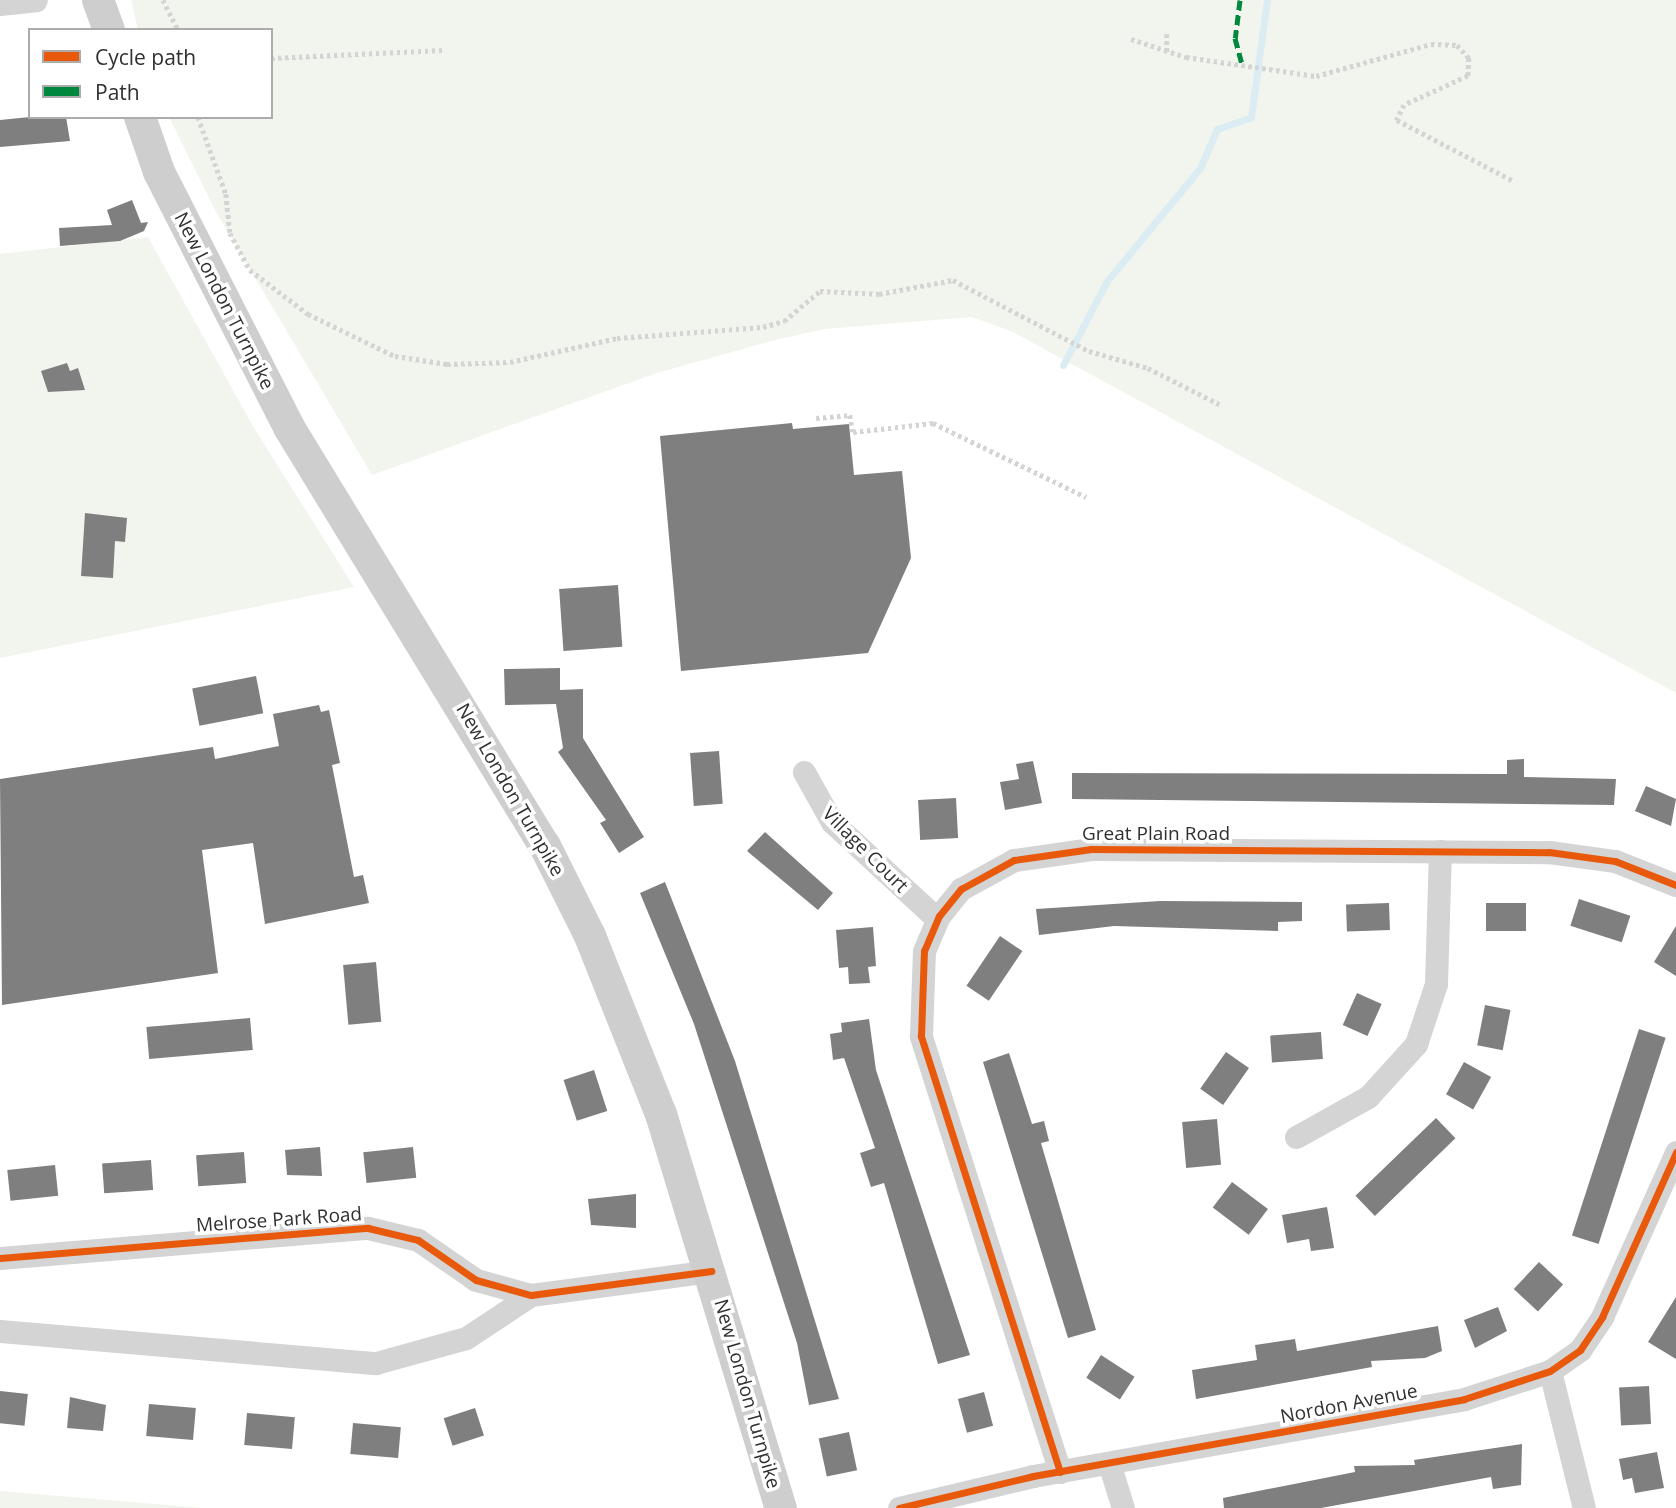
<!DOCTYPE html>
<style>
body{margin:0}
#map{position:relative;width:1676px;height:1508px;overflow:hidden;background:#fff;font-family:"Open Sans",sans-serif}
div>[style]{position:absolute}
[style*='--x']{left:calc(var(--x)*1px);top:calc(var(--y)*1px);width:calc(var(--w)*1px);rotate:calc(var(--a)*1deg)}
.green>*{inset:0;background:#f2f5ed}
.stream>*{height:7px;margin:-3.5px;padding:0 3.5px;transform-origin:3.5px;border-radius:3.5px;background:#dbecf2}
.building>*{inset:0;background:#7f7f7f;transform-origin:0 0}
.path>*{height:4.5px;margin-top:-2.25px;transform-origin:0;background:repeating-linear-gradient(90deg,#d4d4d4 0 3.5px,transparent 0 7px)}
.minor>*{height:23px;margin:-11.5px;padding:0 11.5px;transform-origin:11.5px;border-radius:11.5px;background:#d4d4d4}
.secondary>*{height:32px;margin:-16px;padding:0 16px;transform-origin:16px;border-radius:16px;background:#cecece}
.quiet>*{height:5px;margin-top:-2.5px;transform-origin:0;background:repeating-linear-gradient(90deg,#00873e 0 10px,transparent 0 15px)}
.cycleway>*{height:7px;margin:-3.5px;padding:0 3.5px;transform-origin:3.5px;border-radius:3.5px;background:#e8590c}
span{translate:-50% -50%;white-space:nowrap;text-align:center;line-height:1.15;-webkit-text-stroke:7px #fff;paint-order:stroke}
.street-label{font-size:19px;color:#303030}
.legend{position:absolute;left:28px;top:28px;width:245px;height:91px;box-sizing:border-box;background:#fff;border:2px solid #acacac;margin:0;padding:9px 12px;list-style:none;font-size:21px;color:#303030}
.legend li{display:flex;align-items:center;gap:14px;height:35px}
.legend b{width:35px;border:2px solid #acacac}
</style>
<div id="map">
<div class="green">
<div style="clip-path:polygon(131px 0,1676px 0,1676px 693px,1011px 331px,972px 317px,824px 329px,775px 340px,657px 373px,372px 475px,216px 212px,169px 117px,271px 117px,271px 30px,138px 30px)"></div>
<div style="clip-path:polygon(148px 237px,254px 428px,354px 587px,0 658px,0 254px)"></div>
<div style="clip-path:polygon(0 1491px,203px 1508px,0 1508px)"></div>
</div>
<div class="stream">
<div style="--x:1063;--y:365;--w:95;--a:-62.4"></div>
<div style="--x:1107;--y:281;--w:146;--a:-50.5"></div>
<div style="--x:1200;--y:168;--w:43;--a:-66.4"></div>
<div style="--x:1217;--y:129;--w:36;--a:-19"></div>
<div style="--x:1251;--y:117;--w:118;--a:-82.2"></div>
</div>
<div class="building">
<div style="clip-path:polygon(30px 117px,66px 117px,70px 141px,0 147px,0 120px)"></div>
<div style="clip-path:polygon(132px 200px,141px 223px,148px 222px,144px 231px,120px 241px,60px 246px,59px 228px,112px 225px,107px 210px)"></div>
<div style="clip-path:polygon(67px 363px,70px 371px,78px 368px,85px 390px,48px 392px,41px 371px)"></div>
<div style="clip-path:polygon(792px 423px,793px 429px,849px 424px,854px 475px,902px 471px,911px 558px,868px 653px,681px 671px,660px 436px)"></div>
<div style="clip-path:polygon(85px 513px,127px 518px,125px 542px,115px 541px,113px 578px,81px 576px)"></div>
<div style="left:618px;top:585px;width:62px;height:59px;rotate:86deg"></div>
<div style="clip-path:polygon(560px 668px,560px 690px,583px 689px,583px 738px,644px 837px,619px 853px,600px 823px,606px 820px,558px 752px,563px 748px,556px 704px,505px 705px,504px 669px)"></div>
<div style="left:256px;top:676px;width:38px;height:65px;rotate:79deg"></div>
<div style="clip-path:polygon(319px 705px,321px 712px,329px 710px,340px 763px,332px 765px,354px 877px,363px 875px,369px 903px,265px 924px,253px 843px,202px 850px,218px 973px,2px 1005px,0 779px,213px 747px,215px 759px,279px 746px,273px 714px)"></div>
<div style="left:719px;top:751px;width:53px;height:29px;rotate:86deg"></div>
<div style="clip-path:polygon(1524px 759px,1524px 777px,1616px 779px,1614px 805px,1072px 799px,1072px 773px,1507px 774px,1507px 760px)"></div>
<div style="clip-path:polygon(1033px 761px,1042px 803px,1005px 810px,1000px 782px,1019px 779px,1016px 764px)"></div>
<div style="clip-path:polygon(1646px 786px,1676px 799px,1671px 826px,1635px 811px)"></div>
<div style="left:956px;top:798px;width:40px;height:38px;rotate:87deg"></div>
<div style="clip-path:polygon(765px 832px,833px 893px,818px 910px,747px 851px)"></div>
<div style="clip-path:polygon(665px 882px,735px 1061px,839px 1399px,809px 1405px,797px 1343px,694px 1024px,640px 893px)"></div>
<div style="left:1579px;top:899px;width:54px;height:28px;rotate:18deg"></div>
<div style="clip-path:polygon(1160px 901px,1302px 902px,1302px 921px,1278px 922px,1278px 931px,1114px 926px,1039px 935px,1036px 909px)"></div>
<div style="left:1389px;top:903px;width:27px;height:43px;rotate:88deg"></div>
<div style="left:1486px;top:903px;width:40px;height:28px"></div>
<div style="clip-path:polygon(1676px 926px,1676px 976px,1654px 962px)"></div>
<div style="clip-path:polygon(873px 927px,876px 966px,868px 967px,870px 983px,849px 984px,848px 967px,839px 968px,836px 930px)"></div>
<div style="left:1000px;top:936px;width:27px;height:60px;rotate:34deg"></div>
<div style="left:376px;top:962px;width:60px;height:33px;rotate:85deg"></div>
<div style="left:1357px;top:993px;width:27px;height:35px;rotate:24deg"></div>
<div style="left:1485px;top:1005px;width:26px;height:41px;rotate:11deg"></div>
<div style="left:250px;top:1018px;width:32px;height:104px;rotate:85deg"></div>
<div style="clip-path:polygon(869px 1019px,876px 1070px,970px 1355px,938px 1364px,884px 1183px,871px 1187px,860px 1153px,875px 1148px,844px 1058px,833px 1060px,830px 1034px,842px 1032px,841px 1023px)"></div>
<div style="left:1639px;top:1029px;width:28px;height:217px;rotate:18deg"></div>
<div style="left:1321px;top:1032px;width:27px;height:51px;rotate:86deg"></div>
<div style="left:1226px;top:1052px;width:28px;height:45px;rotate:35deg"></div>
<div style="clip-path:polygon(1009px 1053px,1032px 1124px,1044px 1121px,1049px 1141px,1041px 1143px,1096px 1330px,1068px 1338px,983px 1062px)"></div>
<div style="left:1464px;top:1062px;width:31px;height:37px;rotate:29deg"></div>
<div style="left:594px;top:1070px;width:43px;height:32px;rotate:72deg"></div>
<div style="left:1436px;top:1118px;width:28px;height:112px;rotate:46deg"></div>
<div style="left:1217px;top:1119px;width:46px;height:35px;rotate:85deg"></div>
<div style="clip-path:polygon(320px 1147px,322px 1176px,287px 1175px,285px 1150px)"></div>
<div style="left:413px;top:1147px;width:31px;height:50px;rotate:84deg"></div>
<div style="left:244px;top:1152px;width:31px;height:48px;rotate:86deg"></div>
<div style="left:151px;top:1160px;width:30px;height:49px;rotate:86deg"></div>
<div style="left:55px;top:1165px;width:31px;height:48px;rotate:84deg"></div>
<div style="left:1232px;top:1182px;width:45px;height:32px;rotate:37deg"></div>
<div style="clip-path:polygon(636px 1194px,636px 1228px,591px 1225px,588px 1199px)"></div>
<div style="clip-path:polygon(1327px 1207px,1334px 1248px,1311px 1251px,1309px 1239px,1287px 1243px,1282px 1215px)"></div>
<div style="left:1539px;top:1262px;width:33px;height:37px;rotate:43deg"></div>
<div style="clip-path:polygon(1676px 1297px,1676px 1359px,1648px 1342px)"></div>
<div style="clip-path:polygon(1498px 1307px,1507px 1331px,1475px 1348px,1464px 1320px)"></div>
<div style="clip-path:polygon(1438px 1326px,1442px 1351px,1425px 1358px,1371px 1361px,1372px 1367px,1196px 1399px,1192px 1370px,1257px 1360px,1255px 1345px,1295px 1339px,1297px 1351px)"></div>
<div style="left:1101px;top:1355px;width:40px;height:27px;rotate:33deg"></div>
<div style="left:1649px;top:1386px;width:38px;height:30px;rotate:87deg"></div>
<div style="left:0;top:1391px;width:28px;height:32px;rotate:6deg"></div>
<div style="left:984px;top:1392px;width:35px;height:27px;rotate:75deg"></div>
<div style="clip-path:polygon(70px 1397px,106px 1405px,103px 1431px,67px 1428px)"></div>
<div style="left:149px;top:1404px;width:47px;height:32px;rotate:5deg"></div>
<div style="left:475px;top:1408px;width:29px;height:33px;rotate:72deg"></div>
<div style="left:247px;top:1413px;width:48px;height:32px;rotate:5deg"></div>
<div style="left:353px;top:1423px;width:48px;height:31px;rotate:5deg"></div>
<div style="left:849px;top:1432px;width:39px;height:31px;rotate:78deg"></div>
<div style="clip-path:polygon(1522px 1444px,1521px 1485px,1493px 1489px,1491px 1477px,1321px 1508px,1224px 1508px,1223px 1498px,1355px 1472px,1354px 1466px,1415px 1465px,1414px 1460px)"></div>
<div style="clip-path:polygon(1657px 1452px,1664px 1488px,1635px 1493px,1632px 1478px,1623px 1480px,1619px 1459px)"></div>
</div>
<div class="path">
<div style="--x:163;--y:0;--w:34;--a:63"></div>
<div style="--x:1167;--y:34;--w:18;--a:90"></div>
<div style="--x:1131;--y:39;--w:58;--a:18.1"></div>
<div style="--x:1186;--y:57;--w:131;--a:8.3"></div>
<div style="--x:1316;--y:76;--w:119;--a:-15.5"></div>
<div style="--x:1431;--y:44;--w:26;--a:2"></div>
<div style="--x:1457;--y:45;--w:18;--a:47"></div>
<div style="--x:1469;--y:58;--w:18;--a:93"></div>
<div style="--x:1468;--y:76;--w:70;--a:155.6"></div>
<div style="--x:1404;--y:105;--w:17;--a:115"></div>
<div style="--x:1397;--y:120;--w:130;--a:27.6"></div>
<div style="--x:271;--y:58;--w:172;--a:-2.7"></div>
<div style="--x:198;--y:117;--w:82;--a:70"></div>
<div style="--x:226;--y:194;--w:39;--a:84"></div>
<div style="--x:230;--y:233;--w:42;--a:61.6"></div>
<div style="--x:250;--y:270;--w:73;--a:37.2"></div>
<div style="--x:308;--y:314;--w:97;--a:25.8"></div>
<div style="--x:395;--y:356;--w:53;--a:8.7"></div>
<div style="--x:447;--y:364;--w:63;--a:-1.8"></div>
<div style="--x:510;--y:362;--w:110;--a:-12.6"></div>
<div style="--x:617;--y:338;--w:146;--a:-4.3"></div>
<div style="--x:763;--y:327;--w:22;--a:-16"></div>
<div style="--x:784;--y:321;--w:47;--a:-39.8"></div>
<div style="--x:820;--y:291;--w:59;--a:2.9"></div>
<div style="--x:879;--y:294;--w:75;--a:-10.7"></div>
<div style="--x:953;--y:280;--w:153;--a:27.6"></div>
<div style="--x:1089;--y:351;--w:61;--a:16.1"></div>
<div style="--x:1148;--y:368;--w:80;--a:26.9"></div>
<div style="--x:816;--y:418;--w:34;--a:-5"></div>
<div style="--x:850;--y:415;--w:17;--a:80"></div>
<div style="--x:853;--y:432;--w:81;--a:-6.4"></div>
<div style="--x:933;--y:423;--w:170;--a:25.8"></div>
</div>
<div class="minor">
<div style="--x:0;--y:4;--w:36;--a:-6"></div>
<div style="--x:804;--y:772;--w:57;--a:60.8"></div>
<div style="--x:832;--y:822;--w:143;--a:42.7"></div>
<div style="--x:1296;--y:1137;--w:82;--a:-29.1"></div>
<div style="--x:1368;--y:1097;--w:72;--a:-47.8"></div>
<div style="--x:1416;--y:1044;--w:63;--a:-71.6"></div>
<div style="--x:1436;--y:984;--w:133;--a:-88.3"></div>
<div style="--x:0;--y:1258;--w:369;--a:-4.7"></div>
<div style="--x:368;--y:1228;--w:51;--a:13.5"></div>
<div style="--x:418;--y:1240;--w:70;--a:34.6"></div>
<div style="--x:476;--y:1280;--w:57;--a:15.3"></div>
<div style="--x:531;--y:1295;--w:182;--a:-7.6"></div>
<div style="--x:0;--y:1331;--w:377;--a:4.9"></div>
<div style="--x:376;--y:1363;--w:93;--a:-15.5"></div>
<div style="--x:466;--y:1338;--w:78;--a:-33.5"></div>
<div style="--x:1550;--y:1371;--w:141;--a:76.1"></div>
<div style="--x:1109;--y:1463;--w:47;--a:72.7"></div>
<div style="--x:1060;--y:1472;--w:458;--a:-107.7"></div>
<div style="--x:921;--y:1036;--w:85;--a:-88"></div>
<div style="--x:924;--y:951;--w:38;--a:-67"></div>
<div style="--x:939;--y:916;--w:35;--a:-51"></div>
<div style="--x:961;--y:889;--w:60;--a:-28.7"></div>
<div style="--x:1014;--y:860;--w:78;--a:-8.1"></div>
<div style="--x:1091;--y:849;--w:458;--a:0.4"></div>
<div style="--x:1549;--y:852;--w:67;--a:7.8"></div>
<div style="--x:1615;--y:861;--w:66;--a:21.5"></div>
<div style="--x:899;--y:1508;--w:138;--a:-13.4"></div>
<div style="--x:1033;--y:1476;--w:438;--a:-10.1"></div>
<div style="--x:1464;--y:1399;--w:90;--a:-18"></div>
<div style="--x:1550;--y:1371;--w:37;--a:-35"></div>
<div style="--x:1580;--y:1350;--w:40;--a:-56"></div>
<div style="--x:1602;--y:1317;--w:181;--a:-65.8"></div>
</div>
<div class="secondary">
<div style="--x:98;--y:0;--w:32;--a:70"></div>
<div style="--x:140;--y:117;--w:58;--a:70.9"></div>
<div style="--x:159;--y:172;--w:288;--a:63"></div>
<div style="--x:290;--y:429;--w:489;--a:58.6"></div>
<div style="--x:545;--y:846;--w:101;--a:63.4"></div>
<div style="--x:590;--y:936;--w:192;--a:68.3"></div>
<div style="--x:661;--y:1114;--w:412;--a:73.1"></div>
</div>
<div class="quiet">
<div style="--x:1240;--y:0;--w:38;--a:97"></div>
<div style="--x:1235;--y:38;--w:27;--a:75"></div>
</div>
<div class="cycleway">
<div style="--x:0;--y:1258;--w:369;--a:-4.7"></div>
<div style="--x:368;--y:1228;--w:51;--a:13.5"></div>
<div style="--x:418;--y:1240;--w:70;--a:34.6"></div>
<div style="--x:476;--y:1280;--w:57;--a:15.3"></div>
<div style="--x:531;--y:1295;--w:182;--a:-7.6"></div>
<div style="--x:1060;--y:1472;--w:458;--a:-107.7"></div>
<div style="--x:921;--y:1036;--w:85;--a:-88"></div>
<div style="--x:924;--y:951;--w:38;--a:-67"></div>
<div style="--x:939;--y:916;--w:35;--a:-51"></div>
<div style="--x:961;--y:889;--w:60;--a:-28.7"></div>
<div style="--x:1014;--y:860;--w:78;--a:-8.1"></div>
<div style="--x:1091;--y:849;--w:458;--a:0.4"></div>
<div style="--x:1549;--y:852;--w:67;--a:7.8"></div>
<div style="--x:1615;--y:861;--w:66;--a:21.5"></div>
<div style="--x:899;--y:1508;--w:138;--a:-13.4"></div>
<div style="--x:1033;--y:1476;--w:438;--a:-10.1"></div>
<div style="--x:1464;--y:1399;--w:90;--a:-18"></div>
<div style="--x:1550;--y:1371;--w:37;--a:-35"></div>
<div style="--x:1580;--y:1350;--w:40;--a:-56"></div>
<div style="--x:1602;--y:1317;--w:181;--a:-65.8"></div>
</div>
<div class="street-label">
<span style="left:224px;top:301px;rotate:63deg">New London Turnpike</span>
<span style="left:510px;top:790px;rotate:60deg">New London Turnpike</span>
<span style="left:1156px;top:834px">Great Plain Road</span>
<span style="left:865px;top:850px;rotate:45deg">Village Court</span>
<span style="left:279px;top:1220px;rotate:-4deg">Melrose Park Road</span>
<span style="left:747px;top:1394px;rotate:74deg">New London Turnpike</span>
<span style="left:1349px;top:1404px;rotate:-11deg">Nordon Avenue</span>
</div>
<ul class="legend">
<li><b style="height:9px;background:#e8590c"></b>Cycle path</li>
<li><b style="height:9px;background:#00873e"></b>Path</li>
</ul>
</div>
